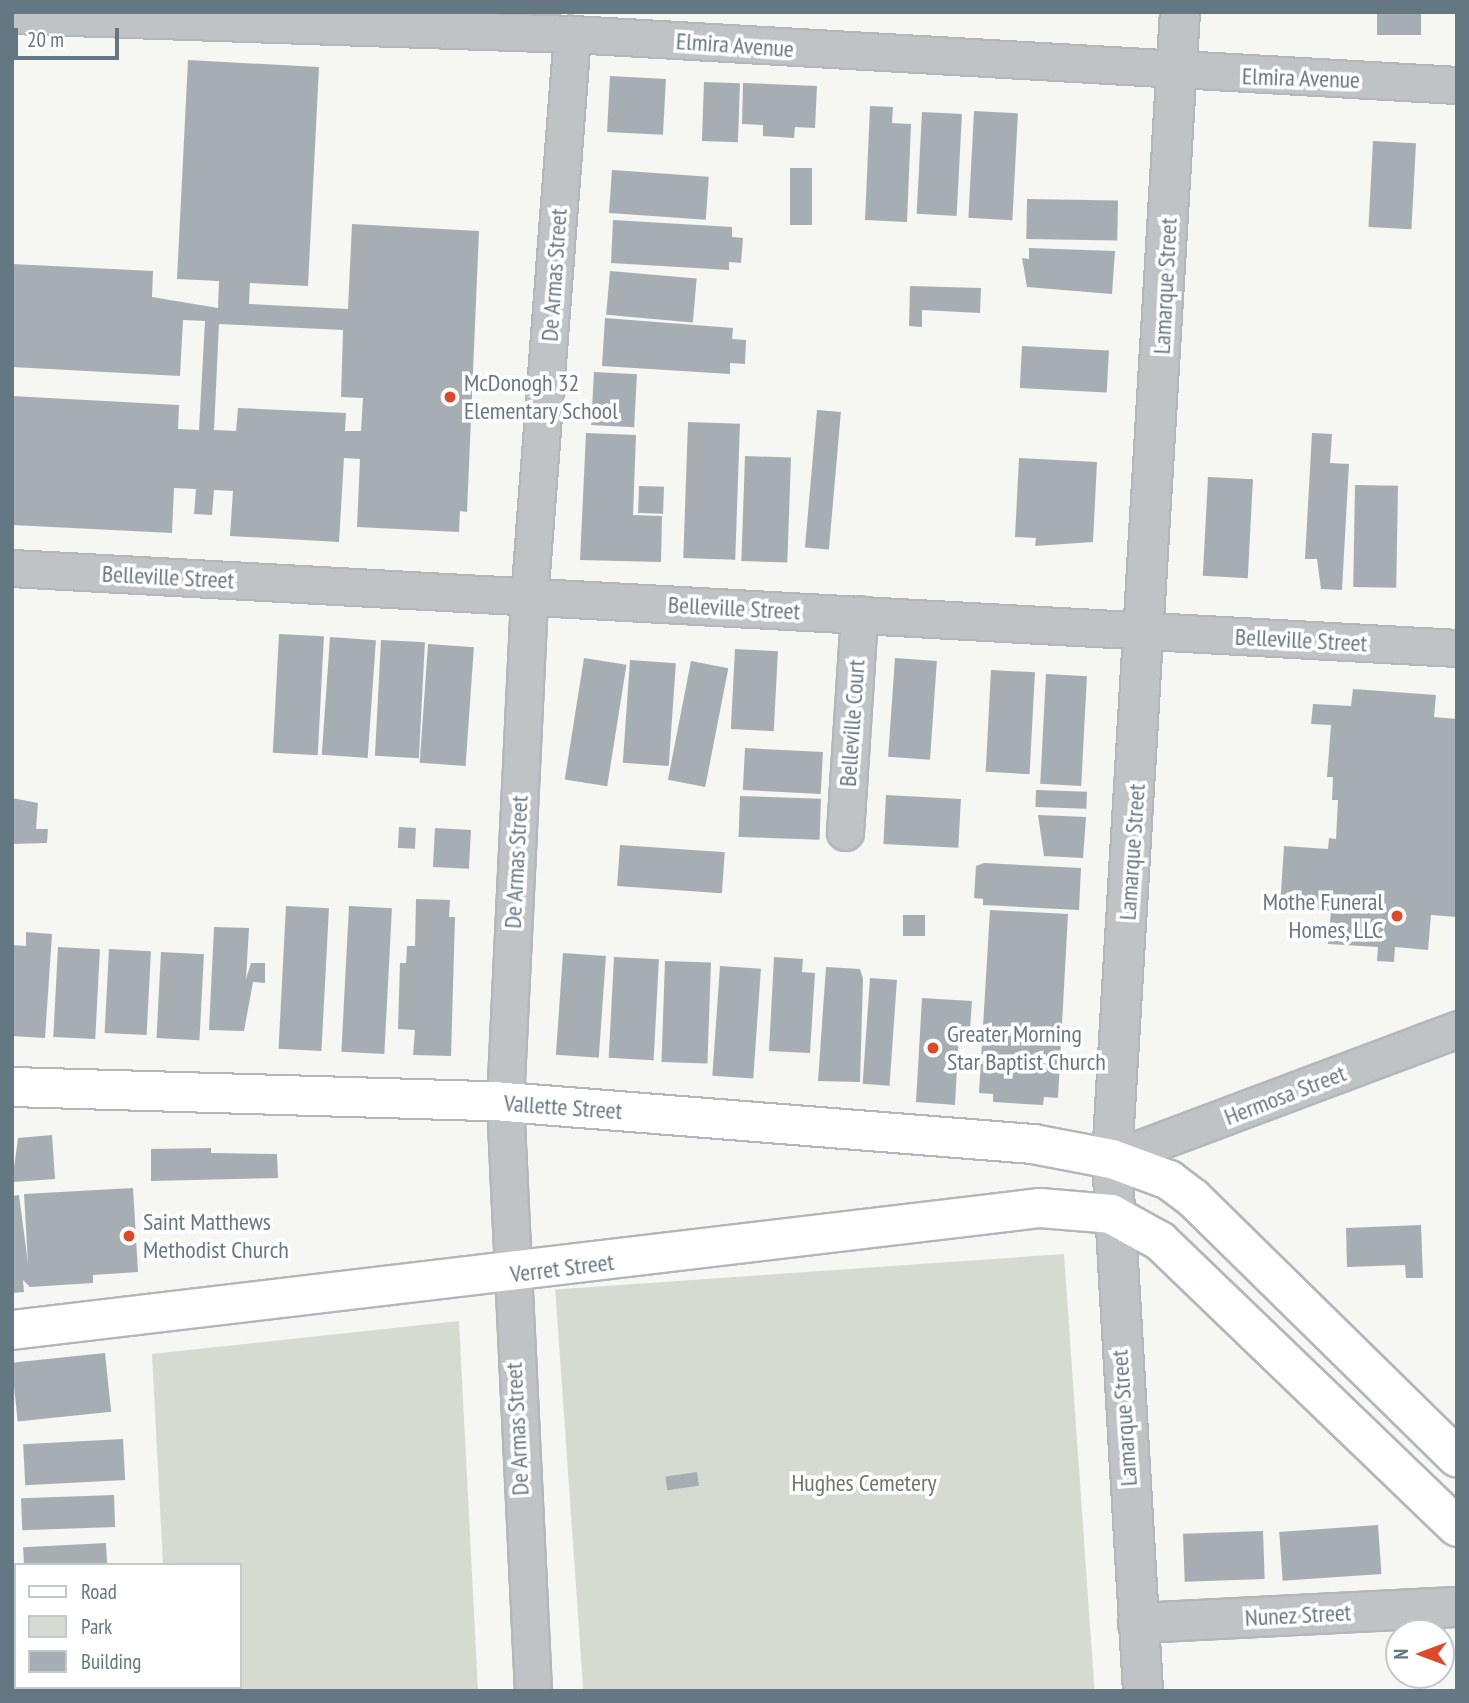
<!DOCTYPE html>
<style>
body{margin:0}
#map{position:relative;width:1469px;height:1703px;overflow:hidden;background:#f6f6f3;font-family:"PT Sans Narrow",sans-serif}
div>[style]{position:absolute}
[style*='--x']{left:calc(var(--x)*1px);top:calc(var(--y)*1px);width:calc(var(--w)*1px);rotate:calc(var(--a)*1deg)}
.green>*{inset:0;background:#d6dbd2;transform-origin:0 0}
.building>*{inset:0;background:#a6aeb4;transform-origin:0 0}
.roads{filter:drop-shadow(2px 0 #b1b7bb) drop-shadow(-2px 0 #b1b7bb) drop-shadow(0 2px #b1b7bb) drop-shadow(0 -2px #b1b7bb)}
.minor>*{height:35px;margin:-17.5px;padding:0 17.5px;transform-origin:17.5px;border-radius:17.5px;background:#bfc3c6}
.tertiary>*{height:38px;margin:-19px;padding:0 19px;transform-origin:19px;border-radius:19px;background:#bfc3c6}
.secondary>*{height:38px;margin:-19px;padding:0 19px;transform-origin:19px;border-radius:19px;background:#fff}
.dots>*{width:19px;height:19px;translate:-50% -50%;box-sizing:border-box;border:4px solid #fff;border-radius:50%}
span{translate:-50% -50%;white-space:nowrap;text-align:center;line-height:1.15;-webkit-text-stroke:7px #fff;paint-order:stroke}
.street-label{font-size:24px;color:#657783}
.poi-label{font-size:24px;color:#657783}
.left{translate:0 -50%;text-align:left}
.right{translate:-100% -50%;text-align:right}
.park-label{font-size:24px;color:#6a7a64}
.frame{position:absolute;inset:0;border:14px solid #657783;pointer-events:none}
.legend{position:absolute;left:14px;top:1563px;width:228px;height:126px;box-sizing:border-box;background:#fff;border:2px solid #c1c9cd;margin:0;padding:9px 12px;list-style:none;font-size:21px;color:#657783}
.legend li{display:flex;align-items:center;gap:14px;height:35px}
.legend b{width:35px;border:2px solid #c1c9cd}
.north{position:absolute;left:1385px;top:1619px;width:70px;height:70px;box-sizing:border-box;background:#fff;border:2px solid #c1c9cd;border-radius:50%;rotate:270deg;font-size:19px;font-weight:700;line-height:28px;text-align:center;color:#657783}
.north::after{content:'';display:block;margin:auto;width:24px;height:32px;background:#e04928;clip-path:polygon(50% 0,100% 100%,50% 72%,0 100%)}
.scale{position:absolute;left:14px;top:28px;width:105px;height:32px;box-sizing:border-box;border:4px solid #657783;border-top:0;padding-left:9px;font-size:21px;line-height:24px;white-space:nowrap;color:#657783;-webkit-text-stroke:5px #fff;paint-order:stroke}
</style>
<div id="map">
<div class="green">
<div style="left:1064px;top:1254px;width:436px;height:510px;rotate:86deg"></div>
<div style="clip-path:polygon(459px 1321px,478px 1691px,170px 1691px,240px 1687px,240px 1565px,163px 1565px,152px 1354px)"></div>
</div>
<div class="building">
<div style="left:1377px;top:12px;width:44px;height:23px"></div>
<div style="clip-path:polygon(evenodd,188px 60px,319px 67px,308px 286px,250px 283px,249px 304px,348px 309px,352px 224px,479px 231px,467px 512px,460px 511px,459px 532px,357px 527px,360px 459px,344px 458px,339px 542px,230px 536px,233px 491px,214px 490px,212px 515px,194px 514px,196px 489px,174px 488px,172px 533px,12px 525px,12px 396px,179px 405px,178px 429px,199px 430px,205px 321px,183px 320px,180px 376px,12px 367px,12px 264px,153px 271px,152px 297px,218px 308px,219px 281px,177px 279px,188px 60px,219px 324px,343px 330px,341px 397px,363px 398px,361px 431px,345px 431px,346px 413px,238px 408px,236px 431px,214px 430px,219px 324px)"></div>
<div style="left:610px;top:76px;width:56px;height:56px;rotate:3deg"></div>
<div style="left:704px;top:82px;width:36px;height:59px;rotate:2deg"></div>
<div style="clip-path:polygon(743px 83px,817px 86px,815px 128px,795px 127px,794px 138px,763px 136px,763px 125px,742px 124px)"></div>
<div style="clip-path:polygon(870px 106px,893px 107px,892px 123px,911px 124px,907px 222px,865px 220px)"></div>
<div style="left:974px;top:111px;width:44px;height:107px;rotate:3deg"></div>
<div style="left:922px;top:112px;width:40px;height:102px;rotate:3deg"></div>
<div style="left:1373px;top:141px;width:43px;height:86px;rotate:3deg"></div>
<div style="left:790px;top:168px;width:22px;height:57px"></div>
<div style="left:612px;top:170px;width:97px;height:43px;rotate:4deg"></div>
<div style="left:1027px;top:199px;width:91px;height:40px;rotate:1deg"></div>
<div style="clip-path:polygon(613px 220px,732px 227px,732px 237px,743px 238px,741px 263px,729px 262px,729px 270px,611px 263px)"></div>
<div style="clip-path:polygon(1029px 248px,1115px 251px,1112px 294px,1027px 287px,1022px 258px,1029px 259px)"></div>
<div style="left:610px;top:271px;width:87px;height:44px;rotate:5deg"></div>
<div style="clip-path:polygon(910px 286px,981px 288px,980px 313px,922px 310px,922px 327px,909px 326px)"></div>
<div style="clip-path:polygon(605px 318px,733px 328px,732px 339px,746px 340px,745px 364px,730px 363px,730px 374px,602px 366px)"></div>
<div style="left:1022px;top:346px;width:87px;height:42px;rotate:3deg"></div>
<div style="left:594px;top:372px;width:43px;height:53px;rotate:3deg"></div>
<div style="left:817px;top:410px;width:24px;height:138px;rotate:5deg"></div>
<div style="left:688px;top:422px;width:52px;height:136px;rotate:2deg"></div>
<div style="clip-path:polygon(586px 433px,636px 435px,633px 515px,662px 516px,661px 562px,580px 560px)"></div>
<div style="clip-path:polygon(1312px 433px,1332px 434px,1330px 463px,1349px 464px,1342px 590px,1321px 589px,1317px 559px,1305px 559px)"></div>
<div style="left:745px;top:456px;width:46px;height:105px;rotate:2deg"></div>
<div style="clip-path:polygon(1019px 458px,1097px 462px,1093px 542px,1035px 546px,1036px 538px,1015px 537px)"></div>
<div style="left:1208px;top:477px;width:45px;height:99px;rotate:3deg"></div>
<div style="left:1355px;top:485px;width:43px;height:102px;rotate:1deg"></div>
<div style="left:639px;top:486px;width:25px;height:27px;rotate:2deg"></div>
<div style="left:279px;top:634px;width:45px;height:119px;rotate:3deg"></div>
<div style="left:330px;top:637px;width:46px;height:118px;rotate:4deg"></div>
<div style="left:381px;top:640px;width:44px;height:116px;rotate:3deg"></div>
<div style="left:428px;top:644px;width:46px;height:119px;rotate:4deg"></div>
<div style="left:735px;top:649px;width:43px;height:80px;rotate:3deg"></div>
<div style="left:584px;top:658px;width:43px;height:123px;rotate:9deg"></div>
<div style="left:895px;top:658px;width:42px;height:99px;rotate:4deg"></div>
<div style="left:630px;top:660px;width:46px;height:103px;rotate:4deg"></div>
<div style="left:691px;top:661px;width:38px;height:121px;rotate:11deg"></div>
<div style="left:991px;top:670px;width:44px;height:102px;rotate:3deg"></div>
<div style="left:1046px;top:674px;width:41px;height:110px;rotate:3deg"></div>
<div style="clip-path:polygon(1353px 689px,1436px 695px,1434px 717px,1457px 719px,1457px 917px,1431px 915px,1428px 950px,1395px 947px,1394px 962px,1377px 961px,1378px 947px,1328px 944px,1331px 911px,1280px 908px,1284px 846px,1328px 849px,1329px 838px,1336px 839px,1338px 800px,1332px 800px,1333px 777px,1327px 777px,1331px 725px,1311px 724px,1313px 704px,1351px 706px)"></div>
<div style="left:745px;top:748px;width:78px;height:42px;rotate:3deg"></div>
<div style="left:1036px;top:790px;width:51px;height:17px;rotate:2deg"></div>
<div style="left:886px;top:795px;width:75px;height:49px;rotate:3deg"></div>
<div style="left:740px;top:796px;width:81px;height:41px;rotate:2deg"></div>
<div style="clip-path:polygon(12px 798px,38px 803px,36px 829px,48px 829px,47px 843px,12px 844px)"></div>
<div style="clip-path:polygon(1038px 815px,1086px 817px,1083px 858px,1044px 856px)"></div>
<div style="left:399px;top:827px;width:17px;height:21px;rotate:3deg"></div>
<div style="left:435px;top:828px;width:36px;height:39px;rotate:3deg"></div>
<div style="left:620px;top:845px;width:105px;height:41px;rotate:4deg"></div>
<div style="clip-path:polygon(984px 863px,1081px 868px,1079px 910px,983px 905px,983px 899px,974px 898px,976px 866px)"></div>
<div style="clip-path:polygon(416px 899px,450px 900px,449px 917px,455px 917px,451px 1056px,413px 1055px,415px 1030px,398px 1029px,400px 963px,406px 963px,407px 946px,415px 946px)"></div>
<div style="left:286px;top:906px;width:43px;height:143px;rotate:3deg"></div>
<div style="left:349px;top:906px;width:43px;height:146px;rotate:3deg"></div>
<div style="clip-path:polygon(990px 910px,1068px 914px,1058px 1098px,1044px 1097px,1043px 1105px,993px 1102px,993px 1094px,979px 1093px)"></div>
<div style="left:903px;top:915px;width:22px;height:21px"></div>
<div style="clip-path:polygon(214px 927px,249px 928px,246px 979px,251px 963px,265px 963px,265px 983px,253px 982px,244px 1031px,209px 1030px)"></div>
<div style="clip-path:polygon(26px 932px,52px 934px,45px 1038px,12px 1036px,12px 945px,26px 946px)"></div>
<div style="left:58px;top:947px;width:42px;height:90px;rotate:3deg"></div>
<div style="left:109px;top:949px;width:42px;height:84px;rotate:3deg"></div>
<div style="left:161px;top:952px;width:43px;height:86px;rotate:3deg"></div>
<div style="left:563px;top:953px;width:43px;height:102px;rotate:4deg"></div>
<div style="left:614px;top:957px;width:45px;height:101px;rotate:3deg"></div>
<div style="clip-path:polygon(774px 957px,803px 959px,802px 972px,815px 973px,810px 1053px,769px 1051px)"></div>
<div style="left:665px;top:961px;width:46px;height:101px;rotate:2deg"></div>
<div style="left:720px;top:966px;width:41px;height:110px;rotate:4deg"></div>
<div style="clip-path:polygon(826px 967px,860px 969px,863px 979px,860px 1082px,818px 1081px)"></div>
<div style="left:870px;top:978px;width:27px;height:106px;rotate:4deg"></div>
<div style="clip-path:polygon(922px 998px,972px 1001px,970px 1030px,959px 1030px,955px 1105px,916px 1102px)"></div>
<div style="clip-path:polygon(52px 1135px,55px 1179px,12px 1182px,18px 1138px)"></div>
<div style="clip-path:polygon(211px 1148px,211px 1153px,277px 1154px,278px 1178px,151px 1181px,151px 1149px)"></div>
<div style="clip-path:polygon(133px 1188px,138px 1272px,93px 1275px,93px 1283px,30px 1287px,23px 1280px,24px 1292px,12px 1293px,12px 1196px,19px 1195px,28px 1263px,24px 1194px)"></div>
<div style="clip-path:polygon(1421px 1225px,1423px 1278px,1406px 1278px,1405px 1265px,1347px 1267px,1346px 1228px)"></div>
<div style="left:105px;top:1353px;width:59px;height:94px;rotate:84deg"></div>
<div style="left:123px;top:1439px;width:41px;height:100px;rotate:87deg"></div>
<div style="left:697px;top:1472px;width:14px;height:32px;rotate:82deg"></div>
<div style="left:114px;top:1495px;width:32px;height:93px;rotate:88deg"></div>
<div style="left:1378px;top:1525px;width:49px;height:99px;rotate:86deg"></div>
<div style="left:1263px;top:1531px;width:48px;height:80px;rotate:88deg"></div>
<div style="left:106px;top:1543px;width:22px;height:83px;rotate:87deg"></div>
<div style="left:12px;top:1605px;width:4px;height:36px"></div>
<div style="clip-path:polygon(12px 1645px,14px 1645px,17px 1691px,12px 1691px)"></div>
</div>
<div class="roads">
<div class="minor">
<div style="--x:12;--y:15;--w:560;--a:1.94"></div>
<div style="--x:572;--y:34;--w:886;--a:3.3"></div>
<div style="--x:12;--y:568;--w:1447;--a:3.17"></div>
<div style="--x:845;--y:832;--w:218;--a:-86.3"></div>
<div style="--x:1112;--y:1159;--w:369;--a:-20.6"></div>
<div style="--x:533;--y:1691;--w:590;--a:-92.72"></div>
<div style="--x:505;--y:1102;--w:504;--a:-87.27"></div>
<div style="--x:529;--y:599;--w:567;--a:-85.65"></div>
</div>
<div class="tertiary">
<div style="--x:1138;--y:1623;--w:319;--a:-2.9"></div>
<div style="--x:1143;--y:1691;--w:533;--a:-93.33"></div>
<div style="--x:1112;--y:1159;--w:1149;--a:-86.61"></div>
</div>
<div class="secondary">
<div style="--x:12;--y:1087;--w:493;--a:1.7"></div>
<div style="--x:505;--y:1102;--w:530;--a:4.55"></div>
<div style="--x:1033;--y:1144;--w:80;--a:10.8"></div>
<div style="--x:1112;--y:1159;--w:61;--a:20.2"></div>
<div style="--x:1169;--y:1180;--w:30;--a:37"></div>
<div style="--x:1193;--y:1198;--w:370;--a:44.5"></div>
<div style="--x:12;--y:1330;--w:1035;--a:-6.77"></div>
<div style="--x:1040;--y:1208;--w:71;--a:4.8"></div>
<div style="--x:1111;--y:1214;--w:56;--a:28.9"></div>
<div style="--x:1160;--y:1241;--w:412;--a:43.9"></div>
</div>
</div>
<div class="dots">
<div style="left:450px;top:397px;background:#e04928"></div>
<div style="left:1397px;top:916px;background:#e04928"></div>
<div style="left:933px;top:1048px;background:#e04928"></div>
<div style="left:129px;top:1236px;background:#e04928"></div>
</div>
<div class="street-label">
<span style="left:735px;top:45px;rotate:4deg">Elmira Avenue</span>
<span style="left:1301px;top:78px;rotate:2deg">Elmira Avenue</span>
<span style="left:554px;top:275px;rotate:-86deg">De Armas Street</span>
<span style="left:1165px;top:286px;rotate:-87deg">Lamarque Street</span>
<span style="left:168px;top:577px;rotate:3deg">Belleville Street</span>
<span style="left:734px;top:608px;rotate:3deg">Belleville Street</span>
<span style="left:1301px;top:640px;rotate:3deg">Belleville Street</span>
<span style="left:852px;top:723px;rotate:-86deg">Belleville Court</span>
<span style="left:1132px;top:852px;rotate:-86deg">Lamarque Street</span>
<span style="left:516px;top:862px;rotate:-87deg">De Armas Street</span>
<span style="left:1285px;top:1095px;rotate:-21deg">Hermosa Street</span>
<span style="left:563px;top:1107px;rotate:4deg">Vallette Street</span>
<span style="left:562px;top:1268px;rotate:-7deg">Verret Street</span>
<span style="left:1124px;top:1418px;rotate:-94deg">Lamarque Street</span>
<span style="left:517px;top:1429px;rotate:-93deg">De Armas Street</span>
<span style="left:1298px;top:1615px;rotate:-3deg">Nunez Street</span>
</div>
<div class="poi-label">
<span class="left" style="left:464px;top:397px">McDonogh 32<br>Elementary School</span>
<span class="right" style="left:1383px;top:916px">Mothe Funeral<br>Homes, LLC</span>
<span class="left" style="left:947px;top:1048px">Greater Morning<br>Star Baptist Church</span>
<span class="left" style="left:143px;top:1236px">Saint Matthews<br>Methodist Church</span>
</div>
<div class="park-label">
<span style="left:864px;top:1483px">Hughes Cemetery</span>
</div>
<div class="frame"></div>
<ul class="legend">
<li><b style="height:9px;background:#fff"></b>Road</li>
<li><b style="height:19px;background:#d6dbd2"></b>Park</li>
<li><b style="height:19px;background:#a6aeb4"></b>Building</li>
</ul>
<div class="north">N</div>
<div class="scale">20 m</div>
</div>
